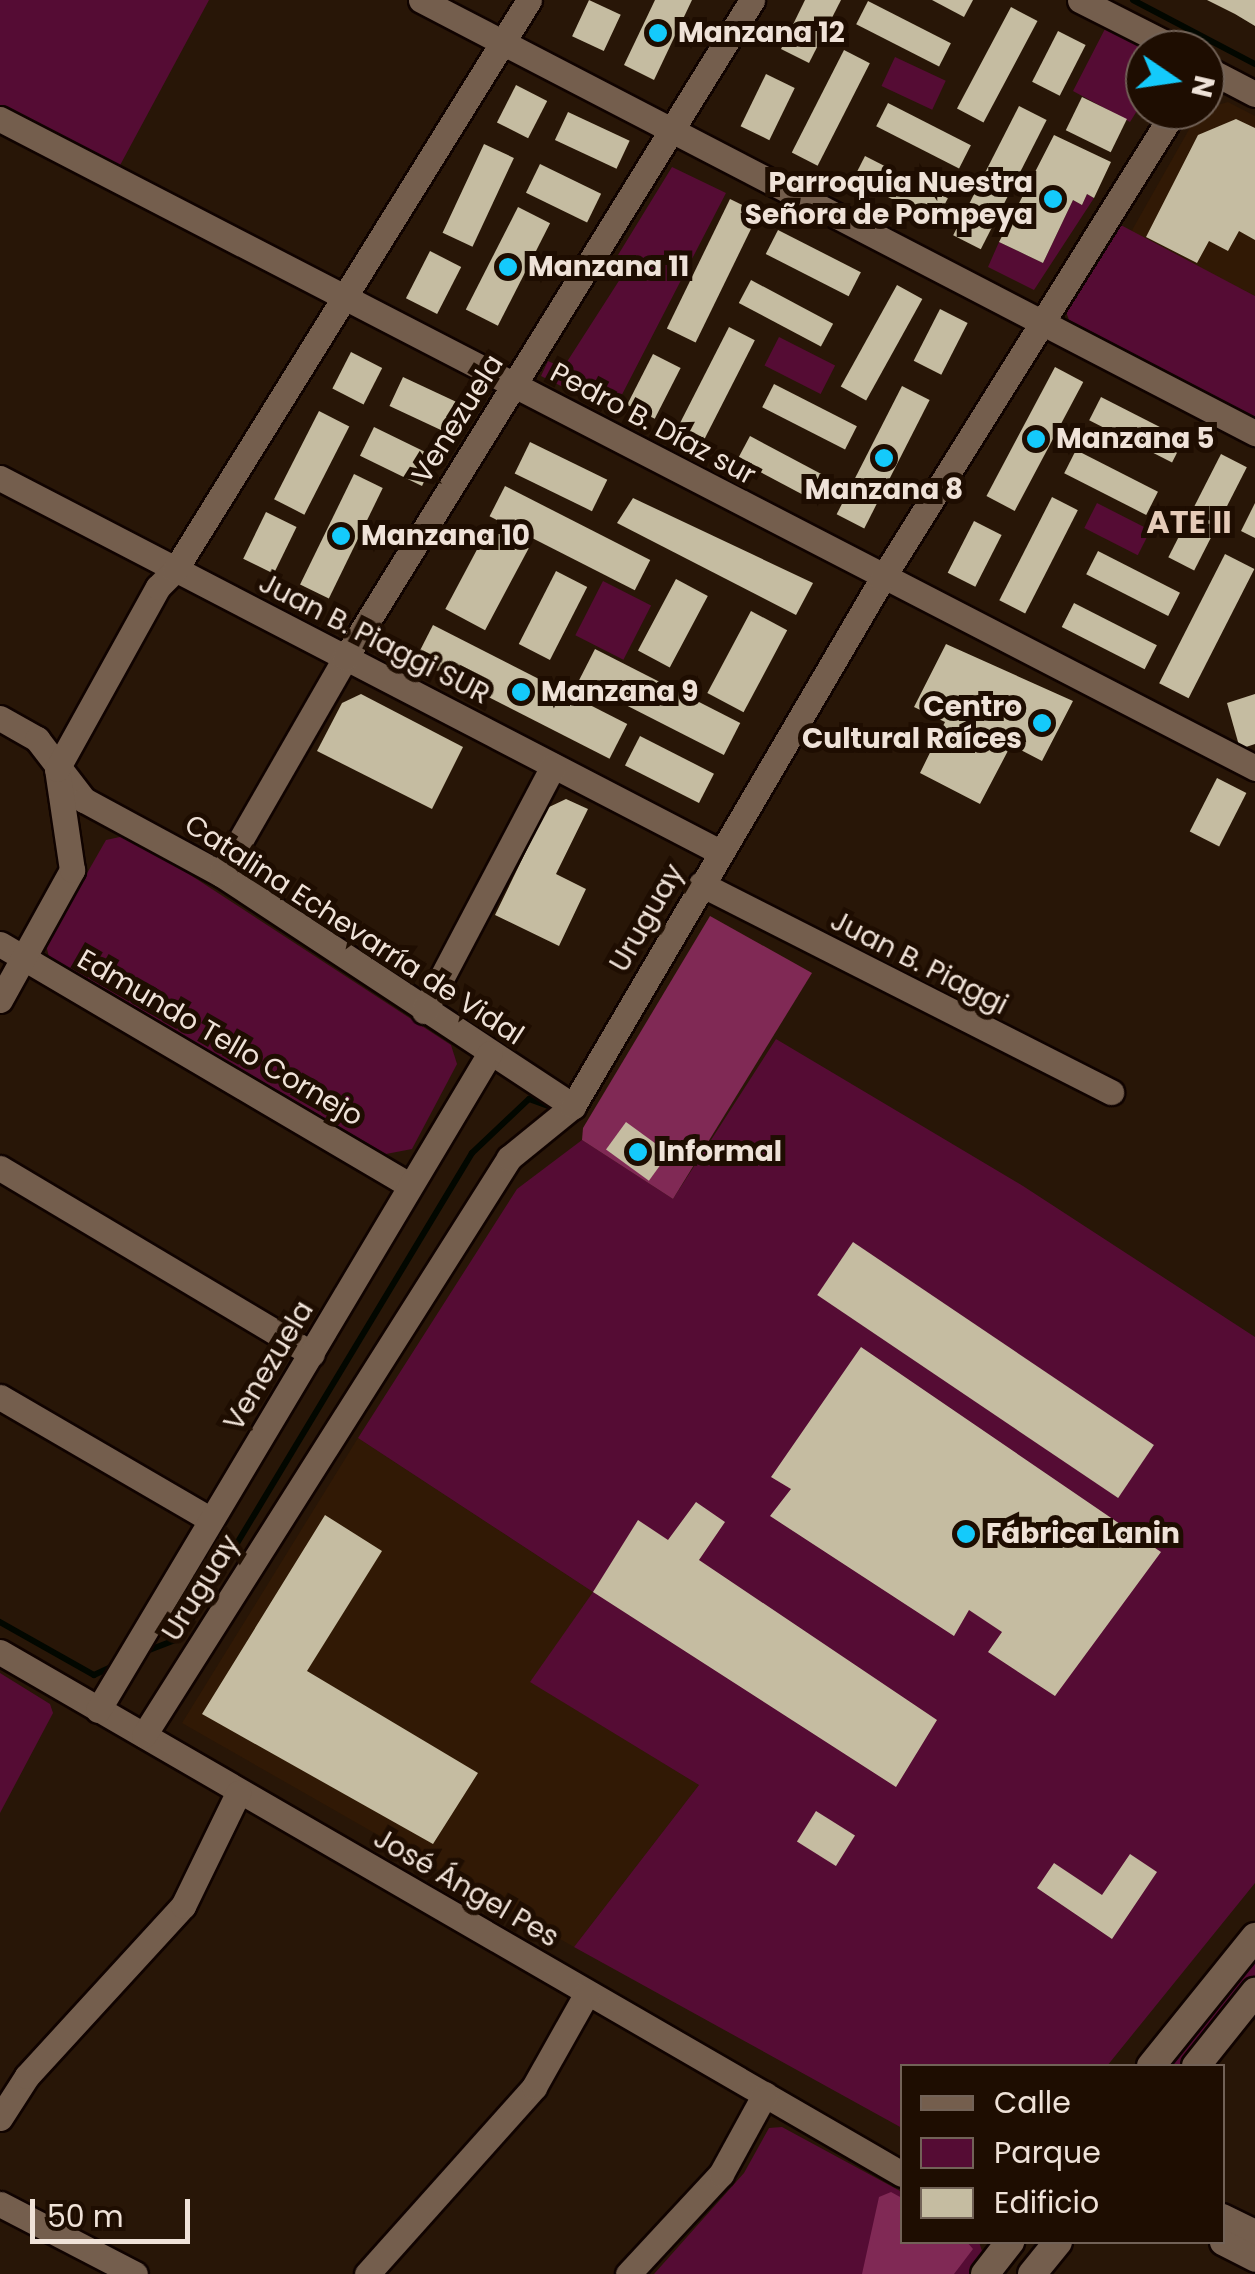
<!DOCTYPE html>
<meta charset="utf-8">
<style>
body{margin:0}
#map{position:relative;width:1255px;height:2274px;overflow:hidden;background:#281607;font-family:Poppins,sans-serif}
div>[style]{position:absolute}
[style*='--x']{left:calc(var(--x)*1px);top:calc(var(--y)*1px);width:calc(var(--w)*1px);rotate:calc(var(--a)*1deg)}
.built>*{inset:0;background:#311905}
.green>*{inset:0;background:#550c34;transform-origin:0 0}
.forest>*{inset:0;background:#802955}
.stream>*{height:6px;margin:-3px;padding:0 3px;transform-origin:3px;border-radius:3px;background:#020700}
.building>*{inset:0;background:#c5bca1;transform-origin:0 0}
.roads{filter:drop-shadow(2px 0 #100300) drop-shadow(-2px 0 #100300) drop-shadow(0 2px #100300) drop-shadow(0 -2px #100300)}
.minor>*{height:25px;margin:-12.5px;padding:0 12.5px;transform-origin:12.5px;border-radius:12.5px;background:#745e4d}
.secondary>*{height:28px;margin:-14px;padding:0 14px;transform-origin:14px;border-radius:14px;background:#745e4d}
.dots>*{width:28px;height:28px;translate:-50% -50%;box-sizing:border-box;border:5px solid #1e0d01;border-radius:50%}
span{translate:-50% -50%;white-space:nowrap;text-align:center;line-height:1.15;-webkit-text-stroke:10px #1e0d01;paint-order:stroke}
.poi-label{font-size:28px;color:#efe2d8;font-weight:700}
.left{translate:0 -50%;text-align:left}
.right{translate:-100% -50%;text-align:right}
.street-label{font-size:28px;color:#efe2d8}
.quarter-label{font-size:32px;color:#e5cbb8;font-weight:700}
.legend{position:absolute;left:900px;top:2064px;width:325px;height:180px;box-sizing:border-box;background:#1e0d01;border:2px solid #726257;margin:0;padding:12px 18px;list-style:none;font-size:30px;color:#efe2d8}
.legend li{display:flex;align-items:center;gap:20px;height:50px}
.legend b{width:50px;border:2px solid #726257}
.north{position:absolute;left:1125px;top:30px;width:100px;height:100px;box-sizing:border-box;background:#1e0d01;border:2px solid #726257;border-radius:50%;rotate:103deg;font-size:28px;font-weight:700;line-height:40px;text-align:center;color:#efe2d8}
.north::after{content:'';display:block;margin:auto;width:35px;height:45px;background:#14cafb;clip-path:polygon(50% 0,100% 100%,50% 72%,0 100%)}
.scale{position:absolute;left:30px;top:2199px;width:160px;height:45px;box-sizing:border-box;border:5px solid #efe2d8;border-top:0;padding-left:12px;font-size:30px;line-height:35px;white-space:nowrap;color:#efe2d8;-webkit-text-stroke:8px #1e0d01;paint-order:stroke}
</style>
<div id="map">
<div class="built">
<div style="clip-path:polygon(1228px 102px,1255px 116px,1255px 296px,1131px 232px,1200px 110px)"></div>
<div style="clip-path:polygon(358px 1438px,593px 1592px,531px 1682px,699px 1785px,574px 1947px,182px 1723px)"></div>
</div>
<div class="green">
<div style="clip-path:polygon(0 0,209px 0,118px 169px,0 106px)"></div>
<div style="clip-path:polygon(1107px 25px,1156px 50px,1145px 50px,1145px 98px,1130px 122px,1073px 91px)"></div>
<div style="left:895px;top:57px;width:56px;height:32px;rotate:25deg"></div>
<div style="clip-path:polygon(672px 167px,726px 193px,613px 412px,541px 376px,548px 361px,563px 368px,631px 262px,618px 255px)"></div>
<div style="clip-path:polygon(1087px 194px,1094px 198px,1034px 290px,988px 267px,999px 242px,1043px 263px,1073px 200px,1082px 205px)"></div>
<div style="clip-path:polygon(1117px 223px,1255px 296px,1255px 417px,1069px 320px,1065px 309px)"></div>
<div style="left:779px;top:337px;width:63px;height:32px;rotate:27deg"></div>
<div style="left:1097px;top:503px;width:60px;height:28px;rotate:27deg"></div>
<div style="left:603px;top:581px;width:54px;height:61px;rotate:27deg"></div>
<div style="clip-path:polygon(129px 835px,451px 1045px,457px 1064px,412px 1149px,386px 1154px,49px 957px,46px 945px,106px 840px)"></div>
<div style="clip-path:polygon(776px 1039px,1023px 1186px,1255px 1337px,1255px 1883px,1107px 2066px,902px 2066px,902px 2128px,574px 1947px,699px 1785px,530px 1682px,593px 1592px,358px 1438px,517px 1189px,582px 1140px,673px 1199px)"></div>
<div style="clip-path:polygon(0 1673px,50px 1704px,53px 1713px,0 1813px)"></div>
<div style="clip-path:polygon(1255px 1949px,1255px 1980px,1186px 2066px,1162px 2066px)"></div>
<div style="clip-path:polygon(782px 2127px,902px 2192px,902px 2242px,979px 2242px,984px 2257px,971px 2274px,654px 2274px,744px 2173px,769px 2128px)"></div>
</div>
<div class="forest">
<div style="clip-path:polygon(710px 916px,812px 973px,673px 1199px,582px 1140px,583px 1128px)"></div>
<div style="clip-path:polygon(891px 2192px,902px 2198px,902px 2242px,967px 2242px,973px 2249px,954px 2274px,862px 2274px,879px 2197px)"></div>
</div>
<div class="stream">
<div style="--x:1133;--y:0;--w:138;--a:27.7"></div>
<div style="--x:0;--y:1622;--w:108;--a:29.4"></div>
<div style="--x:94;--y:1675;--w:23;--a:-25"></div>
<div style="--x:144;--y:1652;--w:39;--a:-21"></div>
<div style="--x:180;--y:1638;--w:566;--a:-58.95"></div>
<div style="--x:472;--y:1153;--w:79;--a:-43.5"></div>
<div style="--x:529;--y:1099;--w:27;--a:20"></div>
</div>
<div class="building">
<div style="left:589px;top:0;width:35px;height:40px;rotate:25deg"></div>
<div style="clip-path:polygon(655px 0,692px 0,654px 80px,624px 65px)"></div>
<div style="clip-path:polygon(805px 0,841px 0,809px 63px,781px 49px)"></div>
<div style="clip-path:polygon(932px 0,973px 0,964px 17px)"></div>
<div style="clip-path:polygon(1207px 0,1255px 0,1255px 26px,1235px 14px)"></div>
<div style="left:868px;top:1px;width:93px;height:26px;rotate:27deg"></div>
<div style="left:1011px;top:7px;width:30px;height:115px;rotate:28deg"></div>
<div style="left:1058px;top:31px;width:31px;height:57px;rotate:27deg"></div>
<div style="left:844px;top:50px;width:29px;height:115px;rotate:27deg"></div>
<div style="left:766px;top:74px;width:32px;height:58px;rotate:26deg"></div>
<div style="left:516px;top:85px;width:35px;height:42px;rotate:27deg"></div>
<div style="left:1082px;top:97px;width:50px;height:37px;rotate:26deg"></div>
<div style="left:888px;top:103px;width:93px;height:26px;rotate:27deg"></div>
<div style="left:1019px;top:106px;width:31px;height:145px;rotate:27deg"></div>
<div style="left:568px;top:112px;width:68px;height:31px;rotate:25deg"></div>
<div style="clip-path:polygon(1236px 119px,1255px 128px,1255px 240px,1239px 231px,1228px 251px,1209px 241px,1197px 263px,1146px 237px,1198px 135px)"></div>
<div style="clip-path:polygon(1054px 135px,1111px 162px,1094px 198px,1087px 194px,1082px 205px,1073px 200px,1043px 263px,999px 242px)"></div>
<div style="left:484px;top:144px;width:33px;height:98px;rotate:25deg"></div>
<div style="left:865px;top:156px;width:93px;height:26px;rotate:27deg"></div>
<div style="left:540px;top:164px;width:68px;height:32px;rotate:26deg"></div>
<div style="left:730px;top:199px;width:32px;height:144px;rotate:26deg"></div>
<div style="left:518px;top:207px;width:36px;height:115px;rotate:27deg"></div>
<div style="left:778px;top:230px;width:93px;height:27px;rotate:27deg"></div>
<div style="left:430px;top:251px;width:35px;height:53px;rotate:27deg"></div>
<div style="left:751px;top:280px;width:93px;height:26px;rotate:28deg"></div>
<div style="left:897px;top:285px;width:29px;height:116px;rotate:29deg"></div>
<div style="left:940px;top:309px;width:31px;height:58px;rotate:27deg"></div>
<div style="left:729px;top:327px;width:29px;height:116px;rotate:27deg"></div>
<div style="left:351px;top:352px;width:35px;height:41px;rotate:27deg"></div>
<div style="left:653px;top:354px;width:31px;height:57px;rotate:27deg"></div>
<div style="left:1055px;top:367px;width:32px;height:146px;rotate:28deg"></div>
<div style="left:403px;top:377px;width:68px;height:32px;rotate:25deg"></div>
<div style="left:774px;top:384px;width:93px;height:26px;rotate:27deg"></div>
<div style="left:902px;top:386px;width:31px;height:144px;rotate:27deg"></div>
<div style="left:1101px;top:397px;width:93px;height:26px;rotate:27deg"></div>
<div style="left:319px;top:411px;width:34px;height:99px;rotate:27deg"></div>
<div style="left:374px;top:427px;width:69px;height:32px;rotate:26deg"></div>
<div style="left:750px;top:436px;width:93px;height:27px;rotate:28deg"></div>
<div style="left:530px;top:442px;width:86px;height:35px;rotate:26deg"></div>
<div style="left:1076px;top:450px;width:92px;height:26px;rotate:27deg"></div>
<div style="left:1221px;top:454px;width:29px;height:116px;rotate:27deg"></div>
<div style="left:354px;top:474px;width:32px;height:123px;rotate:26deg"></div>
<div style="left:505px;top:486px;width:163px;height:34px;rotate:27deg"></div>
<div style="left:1052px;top:497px;width:29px;height:116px;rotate:27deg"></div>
<div style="clip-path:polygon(633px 498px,813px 583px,796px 615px,617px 523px)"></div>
<div style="clip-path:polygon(1255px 503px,1255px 538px,1241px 531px)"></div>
<div style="left:266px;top:512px;width:34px;height:52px;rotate:26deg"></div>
<div style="left:974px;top:521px;width:31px;height:58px;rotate:27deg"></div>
<div style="left:489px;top:527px;width:45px;height:93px;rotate:28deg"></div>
<div style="left:1098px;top:551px;width:92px;height:26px;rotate:27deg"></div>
<div style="left:1225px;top:554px;width:33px;height:145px;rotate:27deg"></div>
<div style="left:556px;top:571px;width:35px;height:82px;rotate:27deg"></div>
<div style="left:676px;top:579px;width:36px;height:81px;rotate:28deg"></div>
<div style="left:1074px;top:603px;width:93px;height:27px;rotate:27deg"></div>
<div style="left:751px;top:611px;width:41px;height:93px;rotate:28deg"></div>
<div style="left:433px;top:625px;width:218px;height:39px;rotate:27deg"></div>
<div style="clip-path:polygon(946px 644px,1073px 701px,1042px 761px,1011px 745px,980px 804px,920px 773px,945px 722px,914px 707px)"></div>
<div style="left:595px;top:649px;width:163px;height:36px;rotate:27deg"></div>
<div style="clip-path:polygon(361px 694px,463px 747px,432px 809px,317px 751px,342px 703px)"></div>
<div style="clip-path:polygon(1255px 694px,1255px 744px,1240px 749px,1227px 703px)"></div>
<div style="left:640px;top:736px;width:83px;height:33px;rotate:27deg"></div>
<div style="left:1217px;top:778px;width:33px;height:60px;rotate:27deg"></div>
<div style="clip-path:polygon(566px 799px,588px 809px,556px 874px,586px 889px,559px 946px,495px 915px,547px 808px)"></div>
<div style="left:626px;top:1122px;width:53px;height:34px;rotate:36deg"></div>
<div style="left:853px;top:1242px;width:363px;height:64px;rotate:34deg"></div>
<div style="clip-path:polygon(861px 1347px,1161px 1552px,1055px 1696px,988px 1652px,1002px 1632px,969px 1610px,954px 1636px,770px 1516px,791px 1489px,771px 1477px)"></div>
<div style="clip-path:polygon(696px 1502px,725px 1522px,699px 1560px,937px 1720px,896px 1787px,593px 1592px,638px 1520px,668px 1540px)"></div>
<div style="clip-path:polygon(325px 1515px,382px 1551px,307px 1671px,478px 1773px,433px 1844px,202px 1714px)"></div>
<div style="left:816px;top:1811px;width:46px;height:36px;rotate:32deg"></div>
<div style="clip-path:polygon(1130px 1854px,1157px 1872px,1112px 1939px,1037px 1888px,1054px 1863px,1102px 1895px)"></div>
</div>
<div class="roads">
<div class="minor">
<div style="--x:421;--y:0;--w:940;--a:27.44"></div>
<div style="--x:1080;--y:0;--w:111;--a:26.8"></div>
<div style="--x:1205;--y:68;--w:56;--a:27.5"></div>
<div style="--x:0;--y:119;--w:1413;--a:27.34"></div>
<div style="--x:0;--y:478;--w:811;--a:27.45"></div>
<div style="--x:0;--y:718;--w:43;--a:29.6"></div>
<div style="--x:37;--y:739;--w:77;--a:52.4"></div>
<div style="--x:84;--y:800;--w:156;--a:28.4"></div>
<div style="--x:221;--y:874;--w:422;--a:33.4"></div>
<div style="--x:221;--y:874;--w:249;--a:-60.1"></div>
<div style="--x:345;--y:658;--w:774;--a:-58.26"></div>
<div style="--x:701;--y:884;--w:460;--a:26.9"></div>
<div style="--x:0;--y:944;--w:475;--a:30.5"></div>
<div style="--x:0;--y:1000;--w:149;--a:-61"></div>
<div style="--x:72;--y:870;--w:102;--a:-98.4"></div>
<div style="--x:57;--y:769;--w:208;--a:-61"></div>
<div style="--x:158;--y:587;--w:24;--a:-45"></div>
<div style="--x:175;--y:570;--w:671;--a:-58.16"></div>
<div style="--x:424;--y:1011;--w:277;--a:-62.2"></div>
<div style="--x:0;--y:1168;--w:363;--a:30.8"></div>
<div style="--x:0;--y:1397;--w:244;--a:30.2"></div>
<div style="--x:0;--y:1652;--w:1042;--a:30.06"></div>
<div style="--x:98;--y:1710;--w:765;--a:-59.18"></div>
<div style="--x:144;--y:1735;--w:683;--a:-57.68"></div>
<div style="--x:509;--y:1158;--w:82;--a:-39.1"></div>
<div style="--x:573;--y:1106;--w:611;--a:-59.62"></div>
<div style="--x:882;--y:579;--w:553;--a:-58.01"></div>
<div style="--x:0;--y:2118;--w:50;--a:-57.3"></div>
<div style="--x:27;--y:2076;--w:231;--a:-47.5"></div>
<div style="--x:183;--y:1906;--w:126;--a:-64"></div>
<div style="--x:0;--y:2204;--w:152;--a:27.4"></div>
<div style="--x:1222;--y:2216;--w:37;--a:26"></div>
<div style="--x:1222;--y:2242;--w:37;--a:27"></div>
<div style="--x:367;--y:2274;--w:251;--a:-48.2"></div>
<div style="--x:534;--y:2087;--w:108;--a:-60.6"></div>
<div style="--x:628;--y:2274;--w:137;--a:-47.1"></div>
<div style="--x:721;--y:2174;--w:91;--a:-61.2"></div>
</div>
<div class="secondary">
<div style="--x:1151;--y:2066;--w:166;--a:-51.1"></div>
<div style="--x:1196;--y:2066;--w:95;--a:-51.4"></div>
<div style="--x:985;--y:2274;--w:41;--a:-52"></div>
<div style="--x:1032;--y:2274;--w:41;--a:-50.9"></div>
</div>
</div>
<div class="dots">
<div style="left:658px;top:33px;background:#14cafb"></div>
<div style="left:1053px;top:199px;background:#14cafb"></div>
<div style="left:508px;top:267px;background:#14cafb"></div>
<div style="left:1036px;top:439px;background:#14cafb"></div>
<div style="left:884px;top:458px;background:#14cafb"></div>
<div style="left:341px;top:536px;background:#14cafb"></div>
<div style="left:521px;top:692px;background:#14cafb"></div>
<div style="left:1042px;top:723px;background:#14cafb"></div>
<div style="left:638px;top:1152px;background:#14cafb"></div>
<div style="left:966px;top:1534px;background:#14cafb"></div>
</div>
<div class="poi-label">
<span class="left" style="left:678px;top:33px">Manzana 12</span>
<span class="right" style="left:1033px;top:199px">Parroquia Nuestra<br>Señora de Pompeya</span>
<span class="left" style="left:528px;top:267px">Manzana 11</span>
<span class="left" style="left:1056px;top:439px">Manzana 5</span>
<span style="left:884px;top:490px">Manzana 8</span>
<span class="left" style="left:361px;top:536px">Manzana 10</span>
<span class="left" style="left:541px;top:692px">Manzana 9</span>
<span class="right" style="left:1022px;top:723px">Centro<br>Cultural Raíces</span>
<span class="left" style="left:658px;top:1152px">Informal</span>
<span class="left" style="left:986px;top:1534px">Fábrica Lanin</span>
</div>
<div class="street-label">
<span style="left:458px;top:419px;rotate:-58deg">Venezuela</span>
<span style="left:653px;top:424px;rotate:28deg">Pedro B. Díaz sur</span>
<span style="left:374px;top:639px;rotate:27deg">Juan B. Piaggi SUR</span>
<span style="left:647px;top:918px;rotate:-60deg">Uruguay</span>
<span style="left:354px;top:930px;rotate:33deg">Catalina Echevarría de Vidal</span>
<span style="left:919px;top:963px;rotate:27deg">Juan B. Piaggi</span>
<span style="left:220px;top:1038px;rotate:30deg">Edmundo Tello Cornejo</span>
<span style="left:269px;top:1366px;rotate:-59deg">Venezuela</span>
<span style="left:201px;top:1588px;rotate:-58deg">Uruguay</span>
<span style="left:466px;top:1888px;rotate:30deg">José Ángel Pes</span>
</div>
<div class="quarter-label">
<span style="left:1189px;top:522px">ATE II</span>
</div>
<ul class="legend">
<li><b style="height:12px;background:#745e4d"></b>Calle</li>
<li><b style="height:28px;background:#550c34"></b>Parque</li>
<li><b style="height:28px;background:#c5bca1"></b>Edificio</li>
</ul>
<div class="north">N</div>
<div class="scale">50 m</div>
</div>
